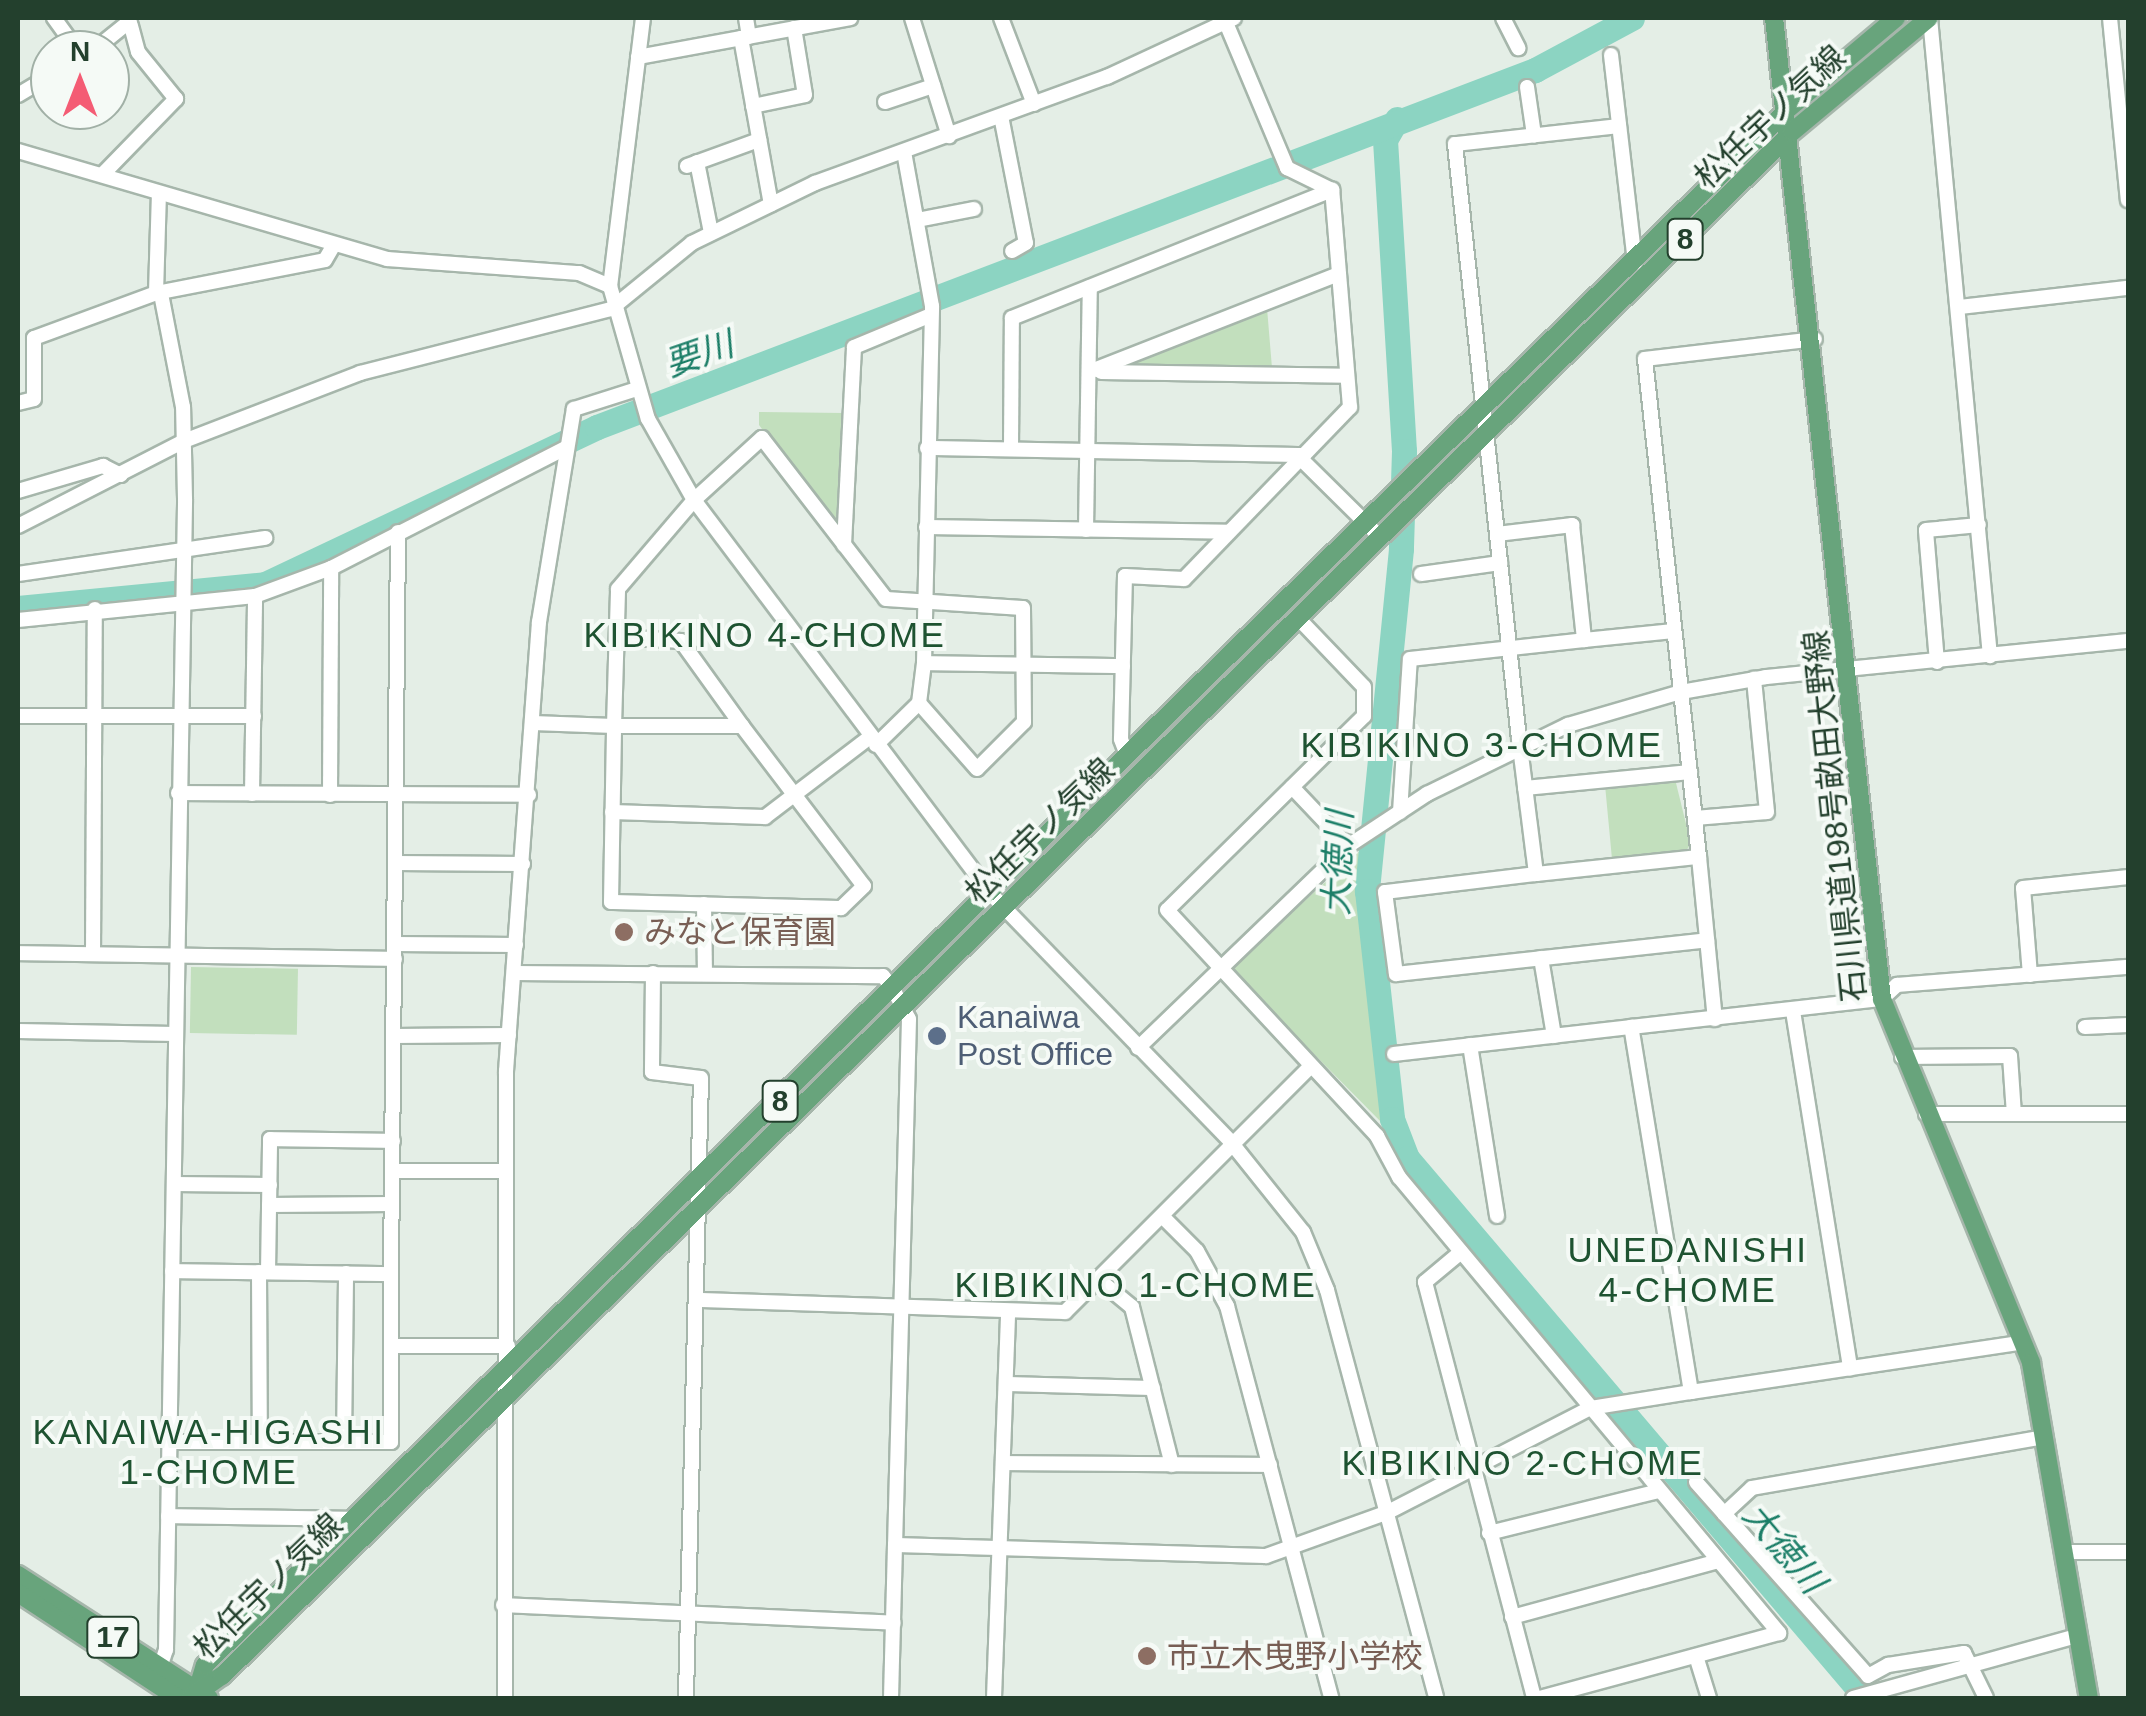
<!DOCTYPE html>
<meta charset="utf-8">
<style>
body{margin:0}
#map{position:relative;width:2146px;height:1716px;overflow:hidden;background:#e4eee6;font-family:Arial,"Noto Sans JP",sans-serif}
div>[style]{position:absolute}
[style*='--x']{left:calc(var(--x)*1px);top:calc(var(--y)*1px);width:calc(var(--w)*1px);rotate:calc(var(--a)*1deg)}
.green>*{inset:0;background:#c2dfbd;transform-origin:0 0}
.river>*{height:25px;margin:-12.5px;padding:0 12.5px;transform-origin:12.5px;border-radius:12.5px;background:#8cd4c2}
.roads{filter:drop-shadow(2px 0 #a6b6ab) drop-shadow(-2px 0 #a6b6ab) drop-shadow(0 2px #a6b6ab) drop-shadow(0 -2px #a6b6ab)}
.minor>*{height:14px;margin:-7px;padding:0 7px;transform-origin:7px;border-radius:7px;background:#fff}
.major>*{height:18px;margin:-9px;padding:0 9px;transform-origin:9px;border-radius:9px;background:#68a47c}
.dots>*{width:28px;height:28px;translate:-50% -50%;box-sizing:border-box;border:5px solid #f5faf6;border-radius:50%}
span{translate:-50% -50%;white-space:nowrap;text-align:center;line-height:1.15;-webkit-text-stroke:8px #f5faf6;paint-order:stroke}
.shield-label span{padding:2px 8px;background:#f5faf6;border:2px solid;border-radius:8px;-webkit-text-stroke-width:0}
.shield-label{font-size:30px;color:#23402d;font-weight:700}
.street-label{font-size:32px;color:#23402d}
.education-label{font-size:32px;color:#785e54}
.left{translate:0 -50%;text-align:left}
.service-label{font-size:32px;color:#4e5e75}
.water-label{font-size:35px;color:#1b7e67;font-style:italic}
.neighbourhood-label{font-size:35px;color:#1e5331;letter-spacing:2.5px}
.frame{position:absolute;inset:0;border:20px solid #23402d;pointer-events:none}
.north{position:absolute;left:30px;top:30px;width:100px;height:100px;box-sizing:border-box;background:#f5faf6;border:2px solid #a1b0a6;border-radius:50%;rotate:0deg;font-size:28px;font-weight:700;line-height:40px;text-align:center;color:#23402d}
.north::after{content:'';display:block;margin:auto;width:35px;height:45px;background:#f45c74;clip-path:polygon(50% 0,100% 100%,50% 72%,0 100%)}
</style>
<div id="map">
<div class="green">
<div style="clip-path:polygon(1267px 308px,1272px 368px,1134px 365px,1135px 359px)"></div>
<div style="clip-path:polygon(759px 412px,844px 413px,841px 518px,831px 521px,759px 425px)"></div>
<div style="clip-path:polygon(1675px 779px,1691px 844px,1685px 852px,1612px 859px,1605px 785px)"></div>
<div style="clip-path:polygon(1363px 848px,1359px 891px,1385px 1126px,1235px 974px,1235px 964px)"></div>
<div style="left:191px;top:967px;width:107px;height:66px;rotate:1deg"></div>
</div>
<div class="river">
<div style="--x:1397;--y:119;--w:24;--a:120"></div>
<div style="--x:1385;--y:140;--w:312;--a:86.5"></div>
<div style="--x:1404;--y:451;--w:98;--a:91.8"></div>
<div style="--x:1401;--y:549;--w:344;--a:95.7"></div>
<div style="--x:1367;--y:891;--w:229;--a:83.7"></div>
<div style="--x:1392;--y:1119;--w:42;--a:69"></div>
<div style="--x:1407;--y:1158;--w:709;--a:49.64"></div>
<div style="--x:18;--y:608;--w:248;--a:-5.5"></div>
<div style="--x:265;--y:584;--w:367;--a:-25.3"></div>
<div style="--x:597;--y:427;--w:1004;--a:-20.84"></div>
<div style="--x:1535;--y:70;--w:110;--a:-28.2"></div>
</div>
<div class="roads">
<div class="minor">
<div style="--x:54;--y:18;--w:39;--a:54"></div>
<div style="--x:643;--y:18;--w:270;--a:97"></div>
<div style="--x:610;--y:286;--w:138;--a:74.1"></div>
<div style="--x:648;--y:419;--w:93;--a:60.4"></div>
<div style="--x:694;--y:500;--w:492;--a:53"></div>
<div style="--x:990;--y:893;--w:345;--a:45.9"></div>
<div style="--x:1230;--y:1141;--w:117;--a:51.3"></div>
<div style="--x:1303;--y:1232;--w:63;--a:67.5"></div>
<div style="--x:1327;--y:1290;--w:422;--a:75"></div>
<div style="--x:746;--y:18;--w:19;--a:81"></div>
<div style="--x:912;--y:18;--w:124;--a:72.6"></div>
<div style="--x:1001;--y:18;--w:92;--a:69"></div>
<div style="--x:1224;--y:18;--w:163;--a:67.2"></div>
<div style="--x:1287;--y:168;--w:50;--a:26.1"></div>
<div style="--x:1503;--y:18;--w:34;--a:63"></div>
<div style="--x:1930;--y:18;--w:641;--a:84.63"></div>
<div style="--x:2110;--y:18;--w:183;--a:84.4"></div>
<div style="--x:741;--y:38;--w:169;--a:79.8"></div>
<div style="--x:94;--y:50;--w:46;--a:-38.9"></div>
<div style="--x:1611;--y:55;--w:209;--a:83.4"></div>
<div style="--x:638;--y:57;--w:216;--a:-10.4"></div>
<div style="--x:1527;--y:87;--w:49;--a:81.7"></div>
<div style="--x:18;--y:95;--w:37;--a:-31"></div>
<div style="--x:885;--y:102;--w:51;--a:-18.4"></div>
<div style="--x:753;--y:106;--w:53;--a:-11.9"></div>
<div style="--x:805;--y:95;--w:68;--a:-99.3"></div>
<div style="--x:1001;--y:116;--w:129;--a:78.9"></div>
<div style="--x:1026;--y:243;--w:16;--a:150"></div>
<div style="--x:1619;--y:126;--w:165;--a:173.7"></div>
<div style="--x:1455;--y:144;--w:598;--a:83.86"></div>
<div style="--x:1519;--y:739;--w:136;--a:82.8"></div>
<div style="--x:1536;--y:874;--w:164;--a:-6"></div>
<div style="--x:1699;--y:857;--w:163;--a:84.4"></div>
<div style="--x:18;--y:151;--w:384;--a:16.3"></div>
<div style="--x:387;--y:259;--w:193;--a:4.2"></div>
<div style="--x:579;--y:273;--w:34;--a:23"></div>
<div style="--x:697;--y:162;--w:72;--a:78.8"></div>
<div style="--x:687;--y:166;--w:77;--a:-19.9"></div>
<div style="--x:103;--y:174;--w:105;--a:-45.8"></div>
<div style="--x:176;--y:99;--w:60;--a:-129"></div>
<div style="--x:138;--y:52;--w:28;--a:-105"></div>
<div style="--x:917;--y:220;--w:58;--a:-10.9"></div>
<div style="--x:156;--y:293;--w:100;--a:-88.3"></div>
<div style="--x:1960;--y:307;--w:169;--a:-6.5"></div>
<div style="--x:1091;--y:371;--w:266;--a:-21.4"></div>
<div style="--x:1101;--y:372;--w:245;--a:0.9"></div>
<div style="--x:18;--y:403;--w:16;--a:-14"></div>
<div style="--x:34;--y:399;--w:61;--a:-90"></div>
<div style="--x:34;--y:338;--w:130;--a:-20.2"></div>
<div style="--x:156;--y:293;--w:172;--a:-11"></div>
<div style="--x:325;--y:260;--w:16;--a:-60"></div>
<div style="--x:927;--y:448;--w:377;--a:1.1"></div>
<div style="--x:1011;--y:448;--w:130;--a:-89.6"></div>
<div style="--x:1012;--y:318;--w:345;--a:-21.8"></div>
<div style="--x:1300;--y:458;--w:112;--a:44.6"></div>
<div style="--x:18;--y:491;--w:89;--a:-16.4"></div>
<div style="--x:103;--y:466;--w:20;--a:27"></div>
<div style="--x:18;--y:526;--w:186;--a:-27.1"></div>
<div style="--x:184;--y:441;--w:189;--a:-21.1"></div>
<div style="--x:360;--y:373;--w:259;--a:-14.3"></div>
<div style="--x:611;--y:309;--w:104;--a:-39.2"></div>
<div style="--x:692;--y:243;--w:137;--a:-26"></div>
<div style="--x:815;--y:183;--w:311;--a:-20"></div>
<div style="--x:1107;--y:77;--w:140;--a:-24.9"></div>
<div style="--x:926;--y:527;--w:303;--a:0.9"></div>
<div style="--x:1086;--y:530;--w:243;--a:-89.1"></div>
<div style="--x:1497;--y:534;--w:76;--a:-6.8"></div>
<div style="--x:1572;--y:525;--w:116;--a:84"></div>
<div style="--x:1584;--y:640;--w:90;--a:-5.7"></div>
<div style="--x:844;--y:545;--w:198;--a:-87.1"></div>
<div style="--x:854;--y:347;--w:83;--a:-22.6"></div>
<div style="--x:18;--y:574;--w:250;--a:-8.3"></div>
<div style="--x:1421;--y:574;--w:80;--a:-7.9"></div>
<div style="--x:1298;--y:618;--w:95;--a:46.3"></div>
<div style="--x:1364;--y:687;--w:29;--a:90"></div>
<div style="--x:1364;--y:716;--w:276;--a:135.4"></div>
<div style="--x:1167;--y:910;--w:309;--a:47.1"></div>
<div style="--x:1377;--y:1136;--w:47;--a:61.8"></div>
<div style="--x:1399;--y:1177;--w:594;--a:50.19"></div>
<div style="--x:1779;--y:1633;--w:248;--a:164.8"></div>
<div style="--x:18;--y:620;--w:238;--a:-5.8"></div>
<div style="--x:255;--y:596;--w:81;--a:-20.2"></div>
<div style="--x:331;--y:568;--w:263;--a:-27.1"></div>
<div style="--x:617;--y:637;--w:64;--a:3.6"></div>
<div style="--x:681;--y:641;--w:105;--a:54.3"></div>
<div style="--x:1937;--y:662;--w:132;--a:-94.8"></div>
<div style="--x:1926;--y:530;--w:53;--a:-5.4"></div>
<div style="--x:924;--y:663;--w:199;--a:0.9"></div>
<div style="--x:18;--y:716;--w:236;--a:0"></div>
<div style="--x:533;--y:723;--w:81;--a:2.1"></div>
<div style="--x:614;--y:726;--w:128;--a:0"></div>
<div style="--x:742;--y:726;--w:201;--a:52.7"></div>
<div style="--x:864;--y:886;--w:32;--a:136"></div>
<div style="--x:841;--y:908;--w:230;--a:-178.5"></div>
<div style="--x:611;--y:902;--w:176;--a:-89"></div>
<div style="--x:614;--y:726;--w:137;--a:-88.3"></div>
<div style="--x:618;--y:589;--w:117;--a:-49.5"></div>
<div style="--x:694;--y:500;--w:92;--a:-42.4"></div>
<div style="--x:762;--y:438;--w:203;--a:52.4"></div>
<div style="--x:886;--y:599;--w:137;--a:3.8"></div>
<div style="--x:1023;--y:608;--w:114;--a:89.5"></div>
<div style="--x:1024;--y:722;--w:66;--a:135"></div>
<div style="--x:977;--y:769;--w:88;--a:-131.3"></div>
<div style="--x:876;--y:745;--w:60;--a:-44.3"></div>
<div style="--x:919;--y:703;--w:40;--a:-82.9"></div>
<div style="--x:924;--y:663;--w:357;--a:-88.7"></div>
<div style="--x:932;--y:306;--w:157;--a:-100.3"></div>
<div style="--x:1127;--y:755;--w:17;--a:-111"></div>
<div style="--x:1121;--y:739;--w:163;--a:-88.6"></div>
<div style="--x:1125;--y:576;--w:59;--a:2.9"></div>
<div style="--x:1184;--y:579;--w:239;--a:-46"></div>
<div style="--x:1350;--y:407;--w:218;--a:-94.7"></div>
<div style="--x:1292;--y:787;--w:81;--a:46.5"></div>
<div style="--x:1525;--y:788;--w:166;--a:-5.5"></div>
<div style="--x:178;--y:793;--w:351;--a:0.3"></div>
<div style="--x:252;--y:794;--w:198;--a:-89.1"></div>
<div style="--x:330;--y:795;--w:227;--a:-89.7"></div>
<div style="--x:612;--y:812;--w:153;--a:1.9"></div>
<div style="--x:765;--y:817;--w:132;--a:-37.3"></div>
<div style="--x:1400;--y:812;--w:153;--a:-86.3"></div>
<div style="--x:1410;--y:659;--w:175;--a:-6.2"></div>
<div style="--x:1695;--y:818;--w:72;--a:-4.8"></div>
<div style="--x:1767;--y:812;--w:134;--a:-95.6"></div>
<div style="--x:1699;--y:857;--w:501;--a:-96.19"></div>
<div style="--x:1645;--y:359;--w:171;--a:-6.7"></div>
<div style="--x:396;--y:863;--w:127;--a:0.5"></div>
<div style="--x:1536;--y:874;--w:152;--a:173.2"></div>
<div style="--x:1385;--y:892;--w:83;--a:82.4"></div>
<div style="--x:1396;--y:974;--w:313;--a:-6.2"></div>
<div style="--x:704;--y:904;--w:69;--a:89.2"></div>
<div style="--x:395;--y:944;--w:121;--a:0.5"></div>
<div style="--x:18;--y:953;--w:377;--a:0.9"></div>
<div style="--x:93;--y:954;--w:345;--a:-89.7"></div>
<div style="--x:1541;--y:958;--w:79;--a:80.5"></div>
<div style="--x:514;--y:973;--w:369;--a:0.5"></div>
<div style="--x:883;--y:976;--w:16;--a:52"></div>
<div style="--x:893;--y:989;--w:34;--a:62"></div>
<div style="--x:909;--y:1019;--w:526;--a:91.52"></div>
<div style="--x:653;--y:973;--w:99;--a:90.6"></div>
<div style="--x:652;--y:1072;--w:49;--a:7"></div>
<div style="--x:701;--y:1078;--w:620;--a:91.39"></div>
<div style="--x:2030;--y:975;--w:87;--a:-94.6"></div>
<div style="--x:2023;--y:888;--w:106;--a:-6"></div>
<div style="--x:1793;--y:1011;--w:362;--a:80.9"></div>
<div style="--x:2085;--y:1027;--w:43;--a:-2.7"></div>
<div style="--x:18;--y:1031;--w:157;--a:1.1"></div>
<div style="--x:394;--y:1036;--w:115;--a:-0.5"></div>
<div style="--x:1470;--y:1045;--w:173;--a:81"></div>
<div style="--x:1138;--y:1048;--w:291;--a:-43.9"></div>
<div style="--x:1348;--y:846;--w:95;--a:-33.4"></div>
<div style="--x:1427;--y:794;--w:157;--a:-26.1"></div>
<div style="--x:1568;--y:725;--w:118;--a:-16.3"></div>
<div style="--x:1681;--y:692;--w:86;--a:-10"></div>
<div style="--x:1766;--y:677;--w:364;--a:-5.7"></div>
<div style="--x:1394;--y:1054;--w:239;--a:-6.5"></div>
<div style="--x:1902;--y:1057;--w:108;--a:-0.5"></div>
<div style="--x:2010;--y:1056;--w:58;--a:86.1"></div>
<div style="--x:1926;--y:1114;--w:202;--a:0"></div>
<div style="--x:393;--y:1171;--w:112;--a:0"></div>
<div style="--x:174;--y:1184;--w:96;--a:0.6"></div>
<div style="--x:269;--y:1205;--w:123;--a:-0.5"></div>
<div style="--x:1162;--y:1216;--w:49;--a:45"></div>
<div style="--x:1197;--y:1251;--w:63;--a:61.4"></div>
<div style="--x:1227;--y:1306;--w:406;--a:75.1"></div>
<div style="--x:1461;--y:1252;--w:47;--a:140.2"></div>
<div style="--x:1425;--y:1282;--w:430;--a:75.3"></div>
<div style="--x:172;--y:1271;--w:219;--a:0.8"></div>
<div style="--x:391;--y:1274;--w:742;--a:-89.46"></div>
<div style="--x:259;--y:1272;--w:170;--a:89.7"></div>
<div style="--x:268;--y:1272;--w:133;--a:-89.1"></div>
<div style="--x:270;--y:1139;--w:123;--a:0.9"></div>
<div style="--x:1098;--y:1279;--w:44;--a:39.5"></div>
<div style="--x:1132;--y:1307;--w:163;--a:75.8"></div>
<div style="--x:701;--y:1300;--w:364;--a:1.9"></div>
<div style="--x:1065;--y:1312;--w:344;--a:-45"></div>
<div style="--x:391;--y:1346;--w:117;--a:0"></div>
<div style="--x:1006;--y:1384;--w:147;--a:1.6"></div>
<div style="--x:1691;--y:1392;--w:337;--a:-8.5"></div>
<div style="--x:169;--y:1442;--w:222;--a:0"></div>
<div style="--x:391;--y:1442;--w:168;--a:-90"></div>
<div style="--x:344;--y:1442;--w:169;--a:-89.3"></div>
<div style="--x:1003;--y:1463;--w:267;--a:0.4"></div>
<div style="--x:1696;--y:1482;--w:259;--a:48.4"></div>
<div style="--x:1868;--y:1676;--w:23;--a:-29"></div>
<div style="--x:1888;--y:1665;--w:77;--a:-9"></div>
<div style="--x:1964;--y:1653;--w:50;--a:63.9"></div>
<div style="--x:1724;--y:1514;--w:38;--a:-43"></div>
<div style="--x:1752;--y:1488;--w:295;--a:-9.9"></div>
<div style="--x:168;--y:1516;--w:188;--a:0.9"></div>
<div style="--x:1489;--y:1533;--w:175;--a:-13.9"></div>
<div style="--x:2062;--y:1552;--w:66;--a:0"></div>
<div style="--x:503;--y:1605;--w:391;--a:2.6"></div>
<div style="--x:1512;--y:1617;--w:213;--a:-15.2"></div>
<div style="--x:1696;--y:1656;--w:44;--a:72.8"></div>
<div style="--x:158;--y:1674;--w:25;--a:-72"></div>
<div style="--x:166;--y:1650;--w:1151;--a:-89.05"></div>
<div style="--x:185;--y:499;--w:92;--a:-91.2"></div>
<div style="--x:183;--y:407;--w:115;--a:-101"></div>
<div style="--x:505;--y:1698;--w:627;--a:-89.91"></div>
<div style="--x:506;--y:1071;--w:450;--a:-85.8"></div>
<div style="--x:539;--y:622;--w:216;--a:-80.7"></div>
<div style="--x:574;--y:409;--w:66;--a:-17.6"></div>
<div style="--x:891;--y:1698;--w:153;--a:-88.5"></div>
<div style="--x:895;--y:1545;--w:371;--a:1.7"></div>
<div style="--x:1266;--y:1556;--w:130;--a:-19.8"></div>
<div style="--x:1388;--y:1512;--w:227;--a:-27.2"></div>
<div style="--x:1590;--y:1408;--w:102;--a:-9"></div>
<div style="--x:1691;--y:1392;--w:370;--a:-99.3"></div>
<div style="--x:1631;--y:1027;--w:253;--a:-6.4"></div>
<div style="--x:1882;--y:999;--w:21;--a:-43"></div>
<div style="--x:1897;--y:985;--w:232;--a:-4.5"></div>
<div style="--x:994;--y:1698;--w:387;--a:-87.9"></div>
<div style="--x:1853;--y:1698;--w:232;--a:-15.5"></div>
</div>
<div class="major">
<div style="--x:1774;--y:18;--w:987;--a:83.72"></div>
<div style="--x:1882;--y:999;--w:393;--a:67.7"></div>
<div style="--x:2031;--y:1363;--w:340;--a:80.2"></div>
<div style="--x:18;--y:1575;--w:227;--a:32.8"></div>
<div style="--x:18;--y:1593;--w:191;--a:33.3"></div>
<div style="--x:197;--y:1691;--w:27;--a:-73"></div>
<div style="--x:205;--y:1665;--w:1295;--a:-44.62"></div>
<div style="--x:1127;--y:755;--w:926;--a:-44.34"></div>
<div style="--x:1789;--y:108;--w:140;--a:-40.1"></div>
<div style="--x:190;--y:1698;--w:39;--a:-35"></div>
<div style="--x:222;--y:1676;--w:2202;--a:-44.52"></div>
<div style="--x:1792;--y:132;--w:178;--a:-39.8"></div>
</div>
</div>
<div class="dots">
<div style="left:624px;top:932px;background:#8d6e63"></div>
<div style="left:937px;top:1036px;background:#5c6f8a"></div>
<div style="left:1147px;top:1656px;background:#8d6e63"></div>
</div>
<div class="shield-label">
<span style="left:1685px;top:239px">8</span>
<span style="left:780px;top:1101px">8</span>
<span style="left:113px;top:1637px">17</span>
</div>
<div class="street-label">
<span style="left:1770px;top:117px;rotate:-43deg">松任宇ノ気線</span>
<span style="left:1835px;top:816px;rotate:-96deg">石川県道198号畝田大野線</span>
<span style="left:1040px;top:831px;rotate:-44deg">松任宇ノ気線</span>
<span style="left:268px;top:1586px;rotate:-44deg">松任宇ノ気線</span>
</div>
<div class="education-label">
<span class="left" style="left:644px;top:932px">みなと保育園</span>
<span class="left" style="left:1167px;top:1656px">市立木曳野小学校</span>
</div>
<div class="service-label">
<span class="left" style="left:957px;top:1036px">Kanaiwa<br>Post Office</span>
</div>
<div class="water-label">
<span style="left:699px;top:354px;rotate:-19deg">要川</span>
<span style="left:1338px;top:863px;rotate:-88deg">大徳川</span>
<span style="left:1784px;top:1548px;rotate:50deg">大徳川</span>
</div>
<div class="neighbourhood-label">
<span style="left:765px;top:635px">KIBIKINO 4-CHOME</span>
<span style="left:1482px;top:745px">KIBIKINO 3-CHOME</span>
<span style="left:1688px;top:1270px">UNEDANISHI<br>4-CHOME</span>
<span style="left:1136px;top:1285px">KIBIKINO 1-CHOME</span>
<span style="left:209px;top:1452px">KANAIWA-HIGASHI<br>1-CHOME</span>
<span style="left:1523px;top:1463px">KIBIKINO 2-CHOME</span>
</div>
<div class="frame"></div>
<div class="north">N</div>
</div>
